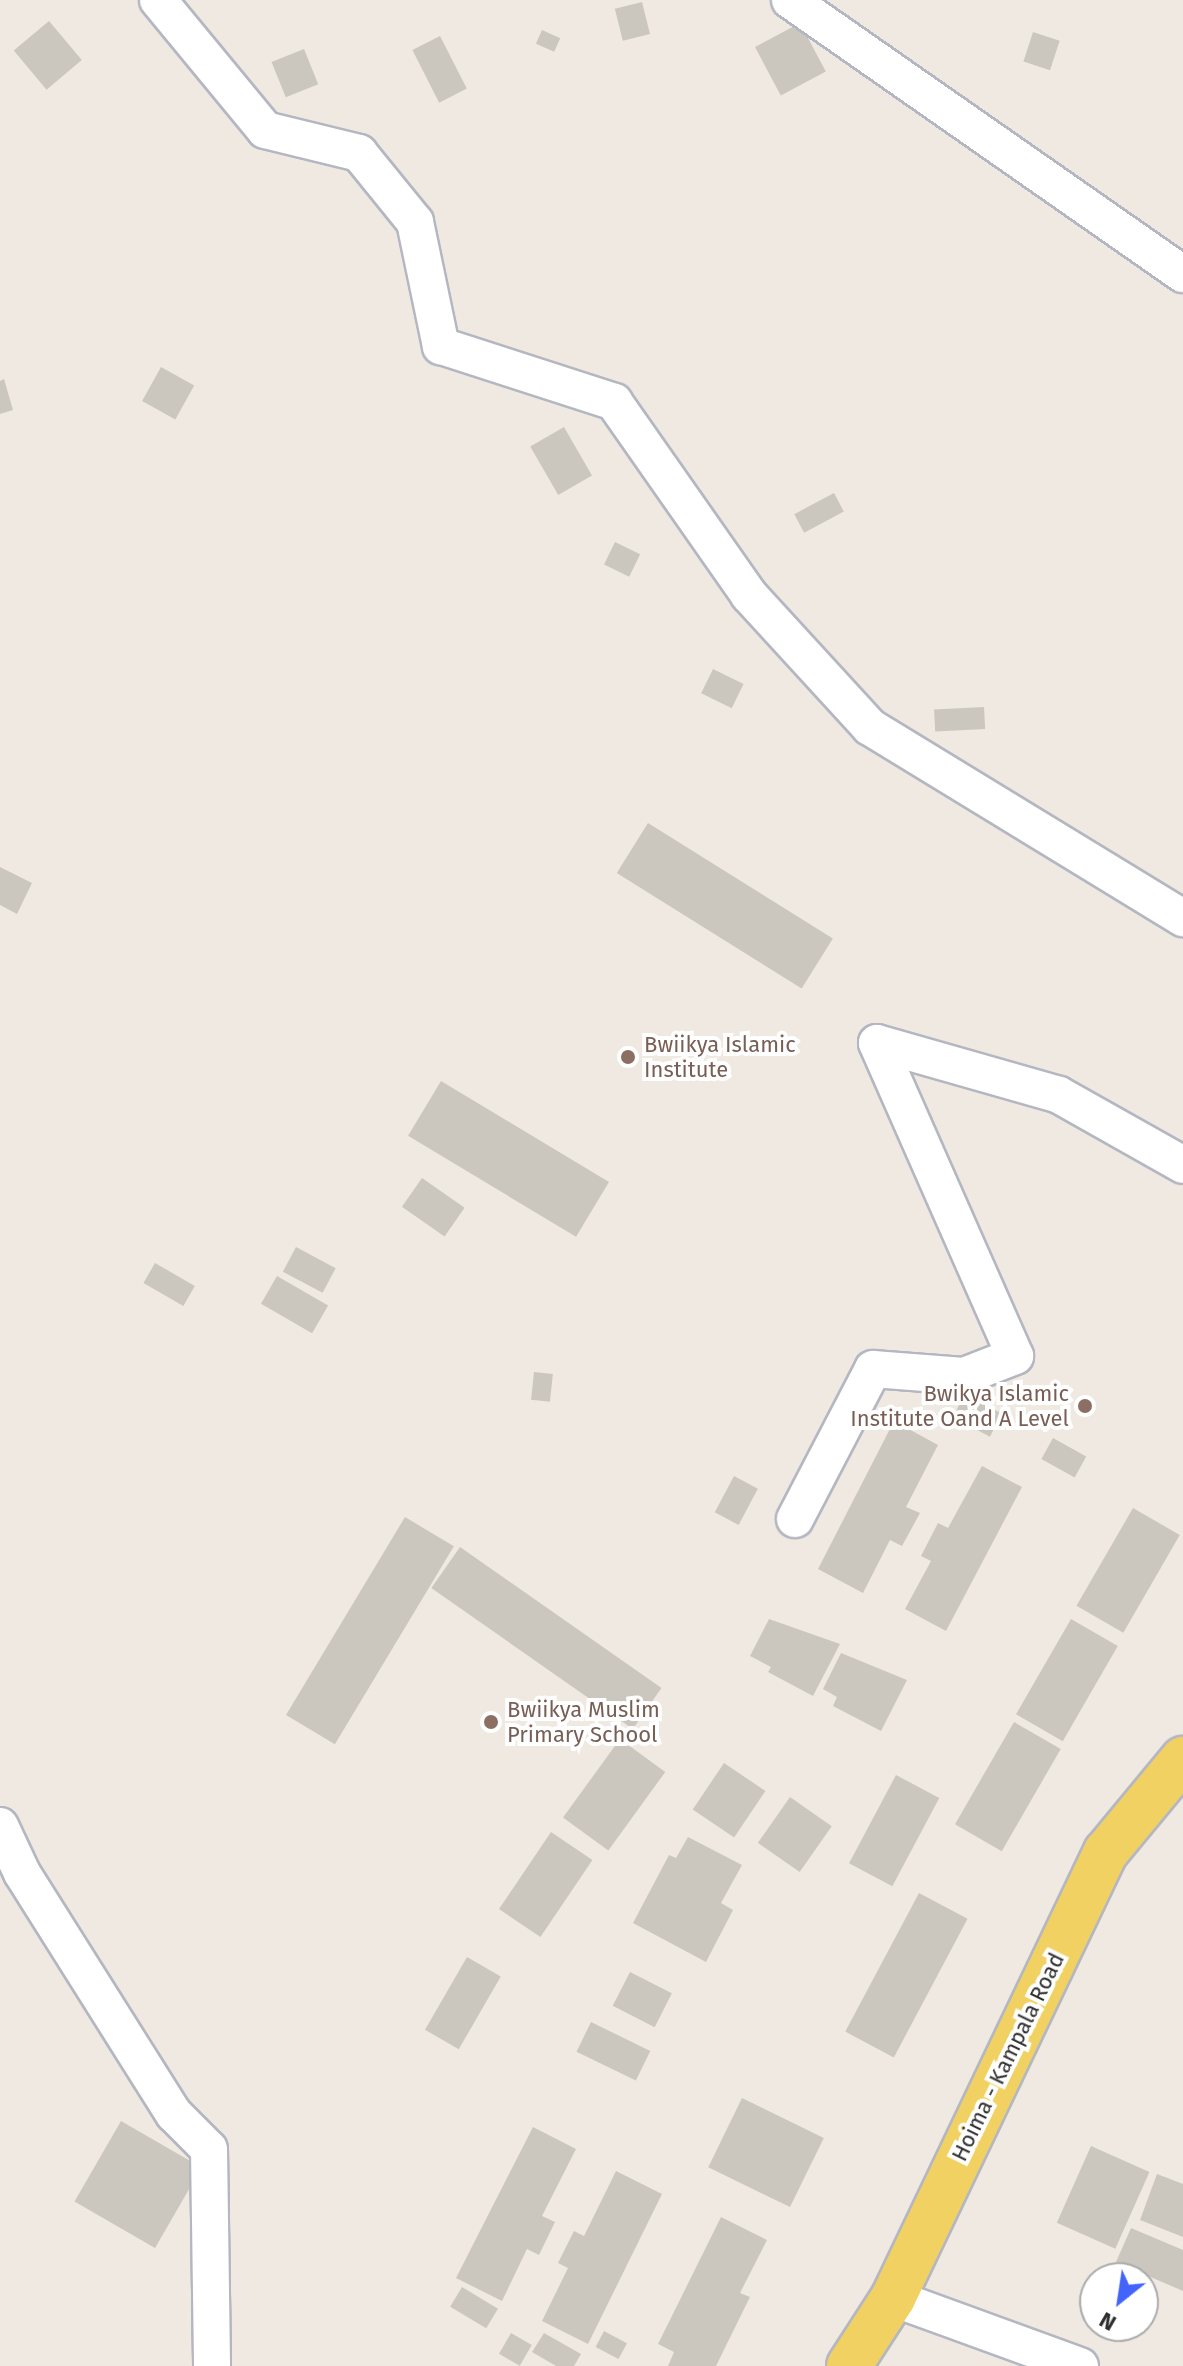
<!DOCTYPE html>
<style>
body{margin:0}
#map{position:relative;width:1183px;height:2366px;overflow:hidden;background:#efe9e1;font-family:"Fira Sans",sans-serif}
div>[style]{position:absolute}
[style*='--x']{left:calc(var(--x)*1px);top:calc(var(--y)*1px);width:calc(var(--w)*1px);rotate:calc(var(--a)*1deg)}
.building>*{inset:0;background:#cbc7bf;transform-origin:0 0}
.roads{filter:drop-shadow(2px 0 #b4b7c1) drop-shadow(-2px 0 #b4b7c1) drop-shadow(0 2px #b4b7c1) drop-shadow(0 -2px #b4b7c1)}
.street>*{height:36px;margin:-18px;padding:0 18px;transform-origin:18px;border-radius:18px;background:#fff}
.primary>*{height:44px;margin:-22px;padding:0 22px;transform-origin:22px;border-radius:22px;background:#f2d163}
.dots>*{width:22px;height:22px;translate:-50% -50%;box-sizing:border-box;border:4px solid #fff;border-radius:50%}
span{translate:-50% -50%;white-space:nowrap;text-align:center;line-height:1.15;-webkit-text-stroke:8px #fff;paint-order:stroke}
.education-label{font-size:22px;color:#785e54}
.left{translate:0 -50%;text-align:left}
.right{translate:-100% -50%;text-align:right}
.street-label{font-size:22px;color:#2e2e2e}
.north{position:absolute;left:1079px;top:2262px;width:80px;height:80px;box-sizing:border-box;background:#fff;border:2px solid #ababab;border-radius:50%;rotate:210deg;font-size:22px;font-weight:700;line-height:32px;text-align:center;color:#2e2e2e}
.north::after{content:'';display:block;margin:auto;width:28px;height:36px;background:#4264fb;clip-path:polygon(50% 0,100% 100%,50% 72%,0 100%)}
</style>
<div id="map">
<div class="building">
<div style="left:642px;top:2px;width:33px;height:28px;rotate:76deg"></div>
<div style="left:49px;top:21px;width:51px;height:46px;rotate:50deg"></div>
<div style="left:800px;top:23px;width:55px;height:51px;rotate:62deg"></div>
<div style="left:542px;top:30px;width:20px;height:15px;rotate:24deg"></div>
<div style="left:1033px;top:32px;width:28px;height:31px;rotate:18deg"></div>
<div style="left:440px;top:36px;width:59px;height:31px;rotate:63deg"></div>
<div style="left:304px;top:49px;width:38px;height:35px;rotate:68deg"></div>
<div style="left:161px;top:367px;width:38px;height:39px;rotate:29deg"></div>
<div style="clip-path:polygon(4px 379px,13px 410px,0 414px,0 381px)"></div>
<div style="left:564px;top:427px;width:56px;height:39px;rotate:60deg"></div>
<div style="left:834px;top:493px;width:21px;height:45px;rotate:62deg"></div>
<div style="left:615px;top:542px;width:28px;height:25px;rotate:26deg"></div>
<div style="left:713px;top:669px;width:34px;height:27px;rotate:26deg"></div>
<div style="left:984px;top:707px;width:22px;height:50px;rotate:87deg"></div>
<div style="left:648px;top:823px;width:218px;height:59px;rotate:32deg"></div>
<div style="clip-path:polygon(0 867px,32px 883px,17px 914px,0 905px)"></div>
<div style="left:441px;top:1081px;width:196px;height:64px;rotate:31deg"></div>
<div style="left:422px;top:1178px;width:52px;height:35px;rotate:35deg"></div>
<div style="left:296px;top:1247px;width:45px;height:28px;rotate:28deg"></div>
<div style="left:155px;top:1263px;width:46px;height:23px;rotate:30deg"></div>
<div style="left:277px;top:1276px;width:59px;height:32px;rotate:30deg"></div>
<div style="left:534px;top:1372px;width:19px;height:28px;rotate:6deg"></div>
<div style="left:965px;top:1394px;width:42px;height:26px;rotate:28deg"></div>
<div style="clip-path:polygon(894px 1421px,938px 1445px,906px 1507px,920px 1513px,902px 1546px,890px 1540px,863px 1593px,818px 1569px)"></div>
<div style="left:1053px;top:1438px;width:38px;height:24px;rotate:29deg"></div>
<div style="clip-path:polygon(982px 1466px,1022px 1487px,946px 1631px,905px 1609px,931px 1561px,921px 1556px,938px 1523px,948px 1528px)"></div>
<div style="left:734px;top:1476px;width:27px;height:41px;rotate:28deg"></div>
<div style="left:1133px;top:1508px;width:54px;height:113px;rotate:30deg"></div>
<div style="left:405px;top:1517px;width:57px;height:231px;rotate:31deg"></div>
<div style="left:460px;top:1547px;width:246px;height:50px;rotate:35deg"></div>
<div style="clip-path:polygon(769px 1619px,840px 1644px,813px 1696px,768px 1672px,771px 1667px,750px 1656px)"></div>
<div style="left:1071px;top:1619px;width:54px;height:110px;rotate:30deg"></div>
<div style="clip-path:polygon(841px 1653px,907px 1680px,881px 1731px,833px 1706px,837px 1697px,823px 1689px)"></div>
<div style="left:1014px;top:1722px;width:54px;height:118px;rotate:30deg"></div>
<div style="left:620px;top:1739px;width:56px;height:97px;rotate:36deg"></div>
<div style="left:724px;top:1763px;width:50px;height:56px;rotate:34deg"></div>
<div style="left:896px;top:1775px;width:49px;height:100px;rotate:28deg"></div>
<div style="left:790px;top:1797px;width:51px;height:56px;rotate:35deg"></div>
<div style="left:551px;top:1832px;width:50px;height:93px;rotate:34deg"></div>
<div style="clip-path:polygon(688px 1837px,742px 1865px,721px 1903px,733px 1910px,706px 1962px,633px 1923px,669px 1855px,676px 1858px)"></div>
<div style="left:919px;top:1893px;width:55px;height:157px;rotate:28deg"></div>
<div style="left:467px;top:1957px;width:39px;height:84px;rotate:30deg"></div>
<div style="left:630px;top:1972px;width:47px;height:38px;rotate:27deg"></div>
<div style="left:591px;top:2022px;width:66px;height:33px;rotate:26deg"></div>
<div style="left:742px;top:2098px;width:91px;height:77px;rotate:26deg"></div>
<div style="left:121px;top:2121px;width:93px;height:93px;rotate:30deg"></div>
<div style="clip-path:polygon(533px 2127px,576px 2149px,542px 2216px,555px 2222px,539px 2255px,527px 2249px,502px 2301px,456px 2278px)"></div>
<div style="left:1091px;top:2146px;width:64px;height:84px;rotate:24deg"></div>
<div style="clip-path:polygon(616px 2171px,662px 2194px,588px 2344px,542px 2321px,568px 2268px,558px 2263px,574px 2231px,584px 2236px)"></div>
<div style="clip-path:polygon(1157px 2174px,1183px 2184px,1183px 2237px,1140px 2220px)"></div>
<div style="clip-path:polygon(721px 2217px,767px 2240px,740px 2293px,750px 2297px,716px 2366px,668px 2366px,674px 2352px,658px 2344px)"></div>
<div style="clip-path:polygon(1131px 2228px,1183px 2250px,1183px 2291px,1116px 2262px)"></div>
<div style="left:462px;top:2287px;width:42px;height:23px;rotate:31deg"></div>
<div style="left:604px;top:2331px;width:26px;height:18px;rotate:28deg"></div>
<div style="left:511px;top:2333px;width:24px;height:24px;rotate:30deg"></div>
<div style="clip-path:polygon(544px 2333px,581px 2354px,574px 2366px,556px 2366px,532px 2352px)"></div>
</div>
<div class="roads">
<div class="street">
<div style="--x:158;--y:0;--w:168;--a:50.5"></div>
<div style="--x:265;--y:130;--w:97;--a:13.7"></div>
<div style="--x:359;--y:153;--w:89;--a:50.9"></div>
<div style="--x:415;--y:222;--w:127;--a:78.2"></div>
<div style="--x:441;--y:346;--w:182;--a:17.9"></div>
<div style="--x:614;--y:402;--w:236;--a:55"></div>
<div style="--x:749;--y:595;--w:179;--a:47.5"></div>
<div style="--x:870;--y:727;--w:367;--a:31.4"></div>
<div style="--x:790;--y:0;--w:479;--a:34.9"></div>
<div style="--x:795;--y:1519;--w:169;--a:-62.5"></div>
<div style="--x:873;--y:1369;--w:91;--a:4.4"></div>
<div style="--x:964;--y:1376;--w:55;--a:-21.4"></div>
<div style="--x:1015;--y:1356;--w:342;--a:-113.8"></div>
<div style="--x:877;--y:1043;--w:189;--a:15.9"></div>
<div style="--x:1059;--y:1095;--w:142;--a:29.4"></div>
<div style="--x:0;--y:1826;--w:52;--a:64.9"></div>
<div style="--x:22;--y:1873;--w:285;--a:57.8"></div>
<div style="--x:174;--y:2114;--w:49;--a:45"></div>
<div style="--x:209;--y:2149;--w:217;--a:89.2"></div>
<div style="--x:893;--y:2298;--w:199;--a:20"></div>
</div>
<div class="primary">
<div style="--x:849;--y:2366;--w:81;--a:-57.1"></div>
<div style="--x:893;--y:2298;--w:494;--a:-64.5"></div>
<div style="--x:1106;--y:1852;--w:121;--a:-50.4"></div>
</div>
</div>
<div class="dots">
<div style="left:628px;top:1057px;background:#8d6e63"></div>
<div style="left:1085px;top:1406px;background:#8d6e63"></div>
<div style="left:491px;top:1722px;background:#8d6e63"></div>
</div>
<div class="education-label">
<span class="left" style="left:644px;top:1057px">Bwiikya Islamic<br>Institute</span>
<span class="right" style="left:1069px;top:1406px">Bwikya Islamic<br>Institute Oand A Level</span>
<span class="left" style="left:507px;top:1722px">Bwiikya Muslim<br>Primary School</span>
</div>
<div class="street-label">
<span style="left:1008px;top:2057px;rotate:-64deg">Hoima - Kampala Road</span>
</div>
<div class="north">N</div>
</div>
